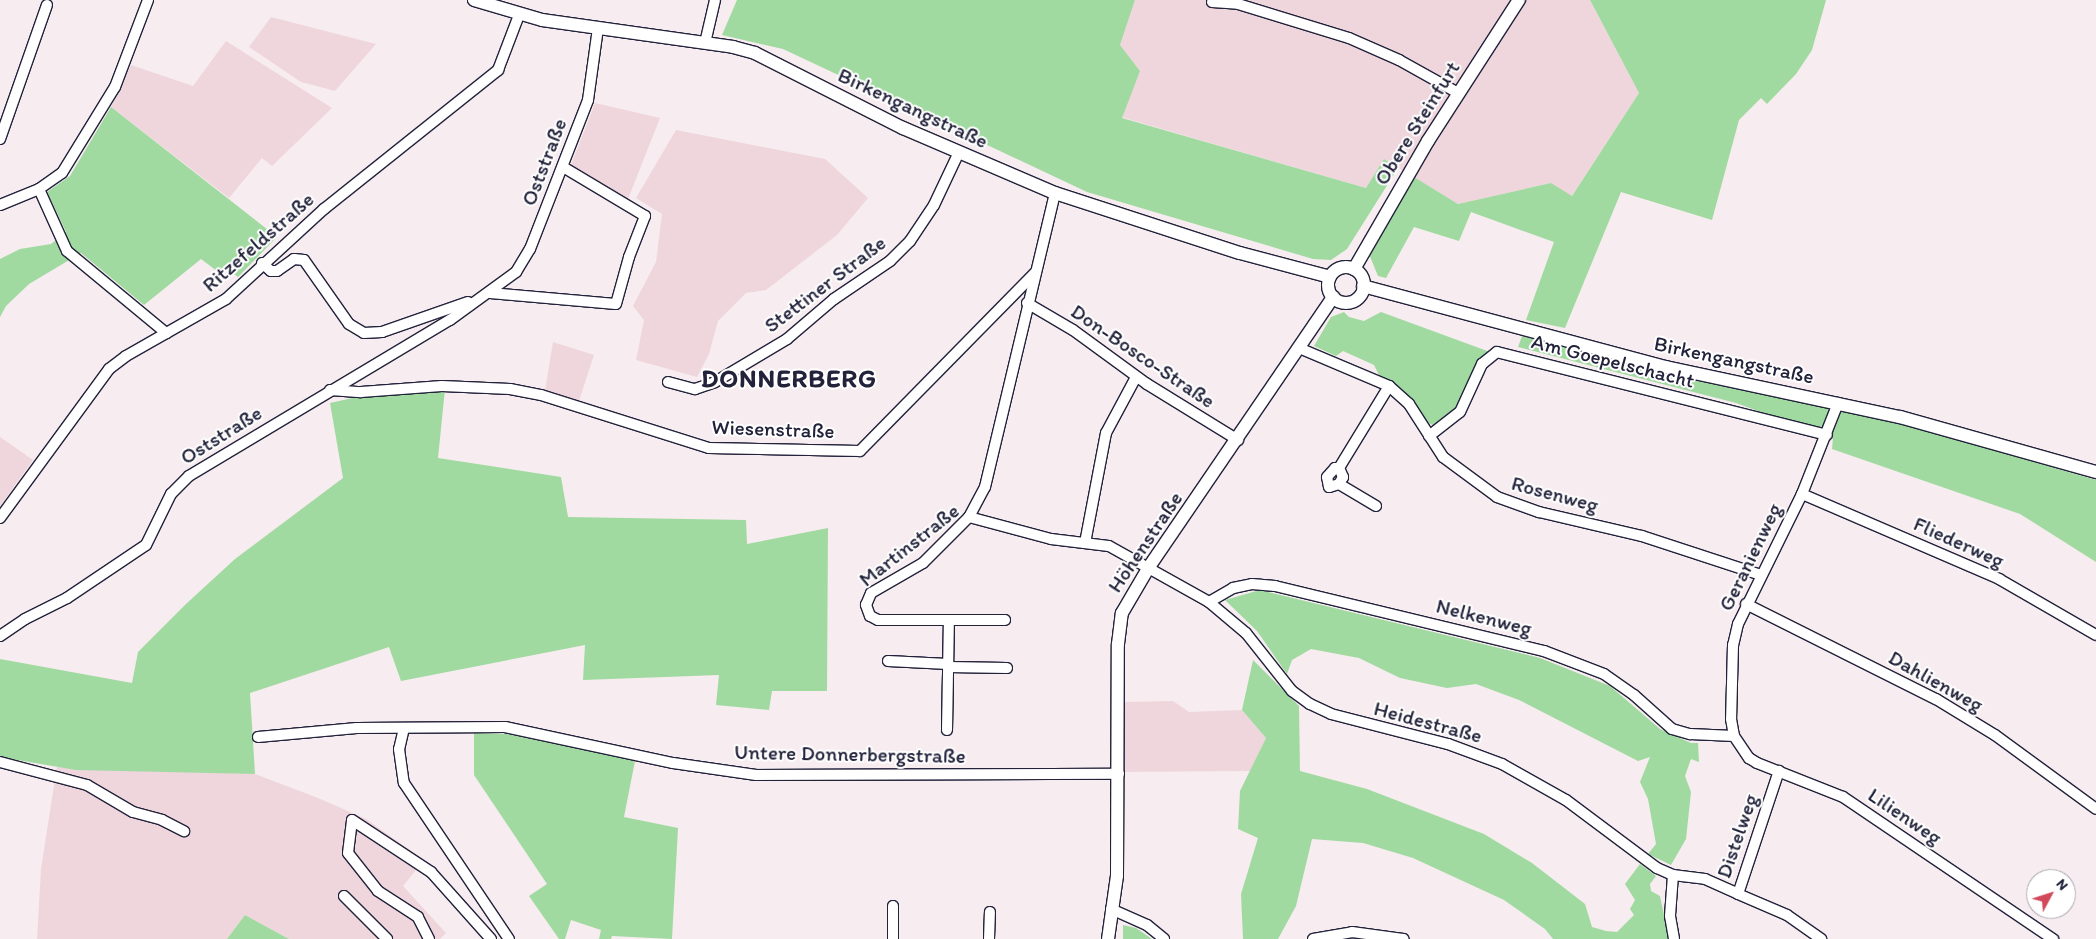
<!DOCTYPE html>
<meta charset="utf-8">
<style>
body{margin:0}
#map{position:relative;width:2096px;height:939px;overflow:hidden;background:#f7ecef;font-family:Itim,sans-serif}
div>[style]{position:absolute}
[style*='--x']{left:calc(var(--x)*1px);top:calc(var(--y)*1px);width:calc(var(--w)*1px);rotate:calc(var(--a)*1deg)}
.built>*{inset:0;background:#eed6dc}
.green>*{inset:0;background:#a0daa0}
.roads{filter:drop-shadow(1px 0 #22223b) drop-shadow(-1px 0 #22223b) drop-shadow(0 1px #22223b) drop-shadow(0 -1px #22223b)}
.minor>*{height:10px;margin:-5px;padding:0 5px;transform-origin:5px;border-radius:5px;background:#fff}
.tertiary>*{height:12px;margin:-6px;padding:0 6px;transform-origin:6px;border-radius:6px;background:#fff}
.tertiary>.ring{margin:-6px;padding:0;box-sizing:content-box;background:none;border:12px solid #fff;border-radius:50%}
span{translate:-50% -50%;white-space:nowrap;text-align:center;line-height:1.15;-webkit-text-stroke:4px #fff;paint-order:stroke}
.street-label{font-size:21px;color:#22223b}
.district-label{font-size:26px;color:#22223b;font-weight:700;letter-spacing:1px}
.north{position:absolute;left:2026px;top:869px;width:50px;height:50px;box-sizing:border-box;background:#fff;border:1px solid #a7a7b1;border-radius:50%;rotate:50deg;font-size:14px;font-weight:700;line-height:20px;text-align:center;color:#22223b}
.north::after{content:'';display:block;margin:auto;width:18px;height:22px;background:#d1495b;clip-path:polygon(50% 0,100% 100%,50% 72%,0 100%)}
</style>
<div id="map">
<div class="built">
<div style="clip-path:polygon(1135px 0,1590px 0,1639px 93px,1571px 197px,1551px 183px,1458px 204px,1384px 159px,1366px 188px,1121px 117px,1140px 71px,1120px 45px)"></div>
<div style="clip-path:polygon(271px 17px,333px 33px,376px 44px,335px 91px,313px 85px,301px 82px,249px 47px)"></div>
<div style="clip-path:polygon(226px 41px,332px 108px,272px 166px,262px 158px,229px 198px,111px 107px,131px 65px,193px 86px)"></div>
<div style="clip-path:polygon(595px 103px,660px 118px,628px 199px,571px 165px)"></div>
<div style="clip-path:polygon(676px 130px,825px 159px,868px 198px,837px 235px,766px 290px,746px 293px,718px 321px,709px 354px,697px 377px,636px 360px,644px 320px,633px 306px,656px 262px,662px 214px,636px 198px)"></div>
<div style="clip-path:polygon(553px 342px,594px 355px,579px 401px,545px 391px)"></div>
<div style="clip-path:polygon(0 437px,33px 460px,0 506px)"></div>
<div style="clip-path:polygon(1173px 701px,1189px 712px,1242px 710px,1266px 738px,1250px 771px,1122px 772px,1124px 702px)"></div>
<div style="clip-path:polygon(57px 766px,255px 774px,318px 798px,366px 819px,424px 860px,403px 886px,446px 933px,440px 939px,289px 939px,245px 915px,227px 939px,37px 939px,41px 869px)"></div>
</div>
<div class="green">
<div style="clip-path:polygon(737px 0,1135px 0,1120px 45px,1140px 71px,1122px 118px,1366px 188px,1384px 159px,1398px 168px,1347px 249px,1331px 260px,1313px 259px,1087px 192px,783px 49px,722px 35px)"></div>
<div style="clip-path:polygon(1590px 0,1826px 0,1812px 50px,1796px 74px,1767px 104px,1761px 98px,1739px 120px,1712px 220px,1621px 192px,1565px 328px,1526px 320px,1554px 242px,1471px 212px,1459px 241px,1414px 227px,1386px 278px,1378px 276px,1369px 254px,1414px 177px,1458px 204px,1551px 183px,1572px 196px,1639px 93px)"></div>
<div style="clip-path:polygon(111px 107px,277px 237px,238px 277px,226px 268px,221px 274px,201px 259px,144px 305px,81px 253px,29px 284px,6px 306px,0 317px,0 259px,20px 249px,51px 244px,66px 232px,47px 192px,70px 176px)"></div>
<div style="clip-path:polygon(1344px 312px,1349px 317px,1364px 321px,1381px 312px,1490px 352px,1464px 403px,1438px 427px,1428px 423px,1408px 396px,1379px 375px,1374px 365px,1343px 351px,1336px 356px,1314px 346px,1331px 317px)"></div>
<div style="clip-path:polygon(1522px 336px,1664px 374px,1899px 423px,2096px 480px,2096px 562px,2020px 514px,1832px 449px,1833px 438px,1736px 403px,1518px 347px)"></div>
<div style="clip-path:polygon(445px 389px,438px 458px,561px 477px,568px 517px,746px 520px,747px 544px,828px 528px,827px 691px,772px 691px,769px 710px,716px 705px,719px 675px,583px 680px,585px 645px,401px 681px,389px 647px,250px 693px,255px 774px,76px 770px,0 757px,0 659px,132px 683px,138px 652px,186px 604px,235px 559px,343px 478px,330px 403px,384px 391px)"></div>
<div style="clip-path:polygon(1260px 590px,1540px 658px,1610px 686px,1660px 729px,1691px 743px,1698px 743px,1699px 762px,1691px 759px,1685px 776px,1691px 792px,1686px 839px,1671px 865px,1648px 854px,1656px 844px,1648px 799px,1640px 782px,1650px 757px,1638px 761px,1519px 700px,1476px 684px,1447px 688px,1400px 678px,1359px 658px,1311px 649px,1292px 660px,1287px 674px,1257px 631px,1225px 600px)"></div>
<div style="clip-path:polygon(1253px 660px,1299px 706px,1300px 771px,1367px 789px,1484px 834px,1532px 863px,1585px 904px,1592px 927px,1606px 931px,1617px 932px,1634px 915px,1630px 909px,1635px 900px,1625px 884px,1640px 864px,1656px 876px,1650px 884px,1651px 891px,1660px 896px,1669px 939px,1553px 939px,1545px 929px,1504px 900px,1413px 858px,1363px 843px,1312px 839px,1296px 906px,1278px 939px,1243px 939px,1241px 894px,1258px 838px,1238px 829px,1240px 791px,1266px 738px,1242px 710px)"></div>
<div style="clip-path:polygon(474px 733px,507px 734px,635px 761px,624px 817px,678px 828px,672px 939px,612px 936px,611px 939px,599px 939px,601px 930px,571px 920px,565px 939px,559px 939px,529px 896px,547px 884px,474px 775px)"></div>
<div style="clip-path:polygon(245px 915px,289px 939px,227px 939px)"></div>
<div style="clip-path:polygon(1123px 925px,1136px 928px,1152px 939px,1123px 939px)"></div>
</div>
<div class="roads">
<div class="minor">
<div style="--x:1212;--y:2;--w:26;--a:4"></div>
<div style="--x:1238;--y:4;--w:116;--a:17"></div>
<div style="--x:1349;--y:38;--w:55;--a:23.7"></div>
<div style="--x:1399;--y:60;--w:68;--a:29.2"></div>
<div style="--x:705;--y:43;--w:44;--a:-76.9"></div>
<div style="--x:0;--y:139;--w:142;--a:-70.7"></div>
<div style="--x:39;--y:189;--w:68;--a:65.7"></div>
<div style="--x:67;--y:251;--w:129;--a:39.6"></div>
<div style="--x:0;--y:205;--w:42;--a:-22.3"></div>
<div style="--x:39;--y:189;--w:28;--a:-35"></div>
<div style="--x:62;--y:173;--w:101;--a:-58.4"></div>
<div style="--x:115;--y:87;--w:93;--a:-69.2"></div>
<div style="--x:262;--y:263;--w:12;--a:42"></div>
<div style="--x:271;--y:271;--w:6;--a:0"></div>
<div style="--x:277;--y:271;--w:21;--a:-35"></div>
<div style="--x:294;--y:259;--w:10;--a:6"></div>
<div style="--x:304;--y:260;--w:78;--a:54.9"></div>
<div style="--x:349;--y:324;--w:17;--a:31"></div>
<div style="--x:364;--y:333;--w:18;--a:-3"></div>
<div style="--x:382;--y:332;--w:91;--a:-19.2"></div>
<div style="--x:490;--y:293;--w:126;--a:5"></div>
<div style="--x:616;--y:304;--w:49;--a:-74.5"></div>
<div style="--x:629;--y:257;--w:44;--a:-68.7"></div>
<div style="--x:645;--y:216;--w:96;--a:-149.1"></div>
<div style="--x:1027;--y:303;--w:53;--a:30.4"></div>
<div style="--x:1073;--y:330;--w:92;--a:36.1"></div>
<div style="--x:1147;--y:384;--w:107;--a:31.6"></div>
<div style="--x:1299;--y:348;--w:98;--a:22.9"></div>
<div style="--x:1389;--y:386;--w:27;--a:42"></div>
<div style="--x:1409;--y:404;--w:63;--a:57.3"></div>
<div style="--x:1443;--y:457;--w:67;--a:36.5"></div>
<div style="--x:1497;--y:497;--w:45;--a:19.7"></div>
<div style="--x:1539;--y:512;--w:106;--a:13.1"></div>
<div style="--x:1642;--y:536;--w:125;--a:18.1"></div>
<div style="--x:668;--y:382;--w:28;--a:15"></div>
<div style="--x:695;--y:389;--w:21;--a:-19"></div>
<div style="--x:715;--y:382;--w:84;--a:-30.8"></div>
<div style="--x:787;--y:339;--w:62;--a:-40.4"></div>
<div style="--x:834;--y:299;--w:68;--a:-34.2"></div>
<div style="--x:890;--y:261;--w:28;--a:-45"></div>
<div style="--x:910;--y:241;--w:43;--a:-56.3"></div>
<div style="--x:934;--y:205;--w:59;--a:-64.7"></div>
<div style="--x:330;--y:390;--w:31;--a:4"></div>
<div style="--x:361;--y:392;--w:81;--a:-4.2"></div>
<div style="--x:442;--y:386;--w:68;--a:2.5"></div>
<div style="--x:510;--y:389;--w:32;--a:11"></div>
<div style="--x:541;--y:395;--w:176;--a:17.5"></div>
<div style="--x:709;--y:448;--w:151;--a:1.1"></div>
<div style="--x:860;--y:451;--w:250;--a:-45.5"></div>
<div style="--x:1838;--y:403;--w:98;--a:111.6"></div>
<div style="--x:1802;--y:494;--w:145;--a:116.2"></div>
<div style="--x:1738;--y:624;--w:22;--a:103"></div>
<div style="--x:1733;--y:645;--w:74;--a:91.5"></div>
<div style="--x:1731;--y:719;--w:17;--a:80"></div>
<div style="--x:1734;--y:736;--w:27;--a:56"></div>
<div style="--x:1749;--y:758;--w:9;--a:32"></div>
<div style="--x:1757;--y:763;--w:92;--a:21.6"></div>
<div style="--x:1843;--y:797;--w:254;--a:34.1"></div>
<div style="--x:1429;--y:436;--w:39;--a:-38"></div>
<div style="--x:1460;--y:412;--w:53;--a:-65.4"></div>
<div style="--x:1482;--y:364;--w:19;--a:-39"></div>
<div style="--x:1497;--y:352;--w:340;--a:14.1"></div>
<div style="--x:1339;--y:468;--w:10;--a:66"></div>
<div style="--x:1343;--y:477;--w:8;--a:120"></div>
<div style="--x:1339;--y:484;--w:10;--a:163"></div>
<div style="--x:1329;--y:487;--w:10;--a:-101"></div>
<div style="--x:1327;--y:477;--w:12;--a:-48"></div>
<div style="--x:1335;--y:468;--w:4;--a:0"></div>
<div style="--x:1339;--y:468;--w:96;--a:-58.6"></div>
<div style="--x:1339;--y:484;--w:43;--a:30.7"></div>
<div style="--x:1802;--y:494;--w:215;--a:23.3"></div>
<div style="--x:1999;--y:579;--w:112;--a:30"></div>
<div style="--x:969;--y:517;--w:34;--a:-62"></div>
<div style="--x:985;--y:487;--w:302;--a:-76.6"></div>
<div style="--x:0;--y:518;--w:185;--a:-53.8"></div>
<div style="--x:109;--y:369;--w:21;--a:-37"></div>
<div style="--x:126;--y:356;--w:115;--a:-29.7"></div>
<div style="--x:226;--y:299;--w:133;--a:-42.6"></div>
<div style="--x:324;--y:209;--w:223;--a:-38.6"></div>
<div style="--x:498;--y:70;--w:59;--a:-69.1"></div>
<div style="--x:1085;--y:543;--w:112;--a:-79.2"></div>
<div style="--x:1106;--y:433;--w:64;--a:-61.8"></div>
<div style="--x:1209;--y:602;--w:28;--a:-30"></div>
<div style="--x:1233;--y:588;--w:19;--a:-12"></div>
<div style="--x:1252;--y:584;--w:23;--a:5"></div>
<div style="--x:1275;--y:586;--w:277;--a:13.6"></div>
<div style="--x:1544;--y:651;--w:64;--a:21"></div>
<div style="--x:1604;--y:674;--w:37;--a:35"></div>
<div style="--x:1634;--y:695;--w:51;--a:41.8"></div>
<div style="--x:1672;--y:729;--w:19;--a:16"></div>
<div style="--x:1690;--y:734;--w:44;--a:2.6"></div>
<div style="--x:1746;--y:604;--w:212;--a:26.6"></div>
<div style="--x:1936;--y:699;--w:69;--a:31.4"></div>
<div style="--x:1995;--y:735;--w:125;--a:36.2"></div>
<div style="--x:1005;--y:620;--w:127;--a:180"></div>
<div style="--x:878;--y:620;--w:9;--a:-153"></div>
<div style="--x:870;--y:616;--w:12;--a:-110"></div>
<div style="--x:866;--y:605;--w:13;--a:-67"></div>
<div style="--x:871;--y:593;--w:60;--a:-30"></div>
<div style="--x:923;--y:563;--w:65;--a:-45"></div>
<div style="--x:969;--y:517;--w:85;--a:15"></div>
<div style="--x:1051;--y:539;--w:58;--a:6.9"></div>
<div style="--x:1109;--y:546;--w:115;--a:29.2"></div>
<div style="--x:1209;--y:602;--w:48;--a:40"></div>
<div style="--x:1246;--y:633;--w:74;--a:51.6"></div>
<div style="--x:1292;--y:691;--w:22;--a:36"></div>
<div style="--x:1310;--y:704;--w:23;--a:25"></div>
<div style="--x:1331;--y:714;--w:121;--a:14.4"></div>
<div style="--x:1448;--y:744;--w:58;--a:20.3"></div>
<div style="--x:1502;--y:764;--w:73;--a:29.4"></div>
<div style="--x:1566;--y:800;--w:114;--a:36.8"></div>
<div style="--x:1657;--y:868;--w:17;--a:24"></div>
<div style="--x:1673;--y:875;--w:32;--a:7"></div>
<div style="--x:1705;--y:879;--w:36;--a:24"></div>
<div style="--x:1738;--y:894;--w:130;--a:-71.6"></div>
<div style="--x:0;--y:636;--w:30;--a:-34"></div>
<div style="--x:25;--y:619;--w:47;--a:-26.6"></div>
<div style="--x:67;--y:598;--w:95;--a:-33.9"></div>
<div style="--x:146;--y:545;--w:57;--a:-63.9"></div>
<div style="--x:171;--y:494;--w:25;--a:-45"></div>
<div style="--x:189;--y:476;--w:304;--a:-30.9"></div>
<div style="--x:450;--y:320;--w:82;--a:-36"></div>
<div style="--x:516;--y:272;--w:27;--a:-59"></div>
<div style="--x:530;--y:249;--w:160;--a:-68.7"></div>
<div style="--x:588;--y:100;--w:73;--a:-82.1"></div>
<div style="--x:888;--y:661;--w:60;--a:2.9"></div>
<div style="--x:948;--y:667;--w:59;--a:1"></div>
<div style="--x:404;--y:728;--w:22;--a:103"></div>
<div style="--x:399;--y:749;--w:34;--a:82"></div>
<div style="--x:404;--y:783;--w:188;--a:56.1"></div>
<div style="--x:947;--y:730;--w:110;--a:-89"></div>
<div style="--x:258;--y:737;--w:99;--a:-5.2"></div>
<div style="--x:357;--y:728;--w:148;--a:-0.4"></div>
<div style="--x:505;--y:727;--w:172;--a:12.1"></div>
<div style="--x:673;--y:763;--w:84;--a:8.2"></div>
<div style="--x:756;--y:775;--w:363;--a:-0.2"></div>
<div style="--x:0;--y:762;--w:90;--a:14.8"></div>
<div style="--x:87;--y:785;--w:53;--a:30.4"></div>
<div style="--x:133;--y:812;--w:30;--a:15"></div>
<div style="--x:162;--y:820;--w:25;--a:27"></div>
<div style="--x:1673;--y:875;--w:41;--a:94.2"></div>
<div style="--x:1670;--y:916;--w:23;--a:80"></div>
<div style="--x:1738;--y:894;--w:53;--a:23.2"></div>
<div style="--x:1787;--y:915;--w:42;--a:35.2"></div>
<div style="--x:344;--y:896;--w:61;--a:45"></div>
<div style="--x:1111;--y:909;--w:39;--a:24"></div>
<div style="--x:1147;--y:925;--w:22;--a:39"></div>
<div style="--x:429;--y:939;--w:25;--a:-117"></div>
<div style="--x:418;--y:917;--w:48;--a:-147"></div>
<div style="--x:378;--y:891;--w:48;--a:-128.3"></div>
<div style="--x:348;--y:853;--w:33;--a:-83"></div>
<div style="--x:352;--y:820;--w:95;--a:33.4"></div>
<div style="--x:431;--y:872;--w:90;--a:48.2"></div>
<div style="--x:893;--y:939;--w:33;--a:-90"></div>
<div style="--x:989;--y:939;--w:27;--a:-88"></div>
<div style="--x:1313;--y:939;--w:40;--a:-10"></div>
<div style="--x:1352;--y:932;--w:52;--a:7.7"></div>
</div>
<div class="tertiary">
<div style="--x:474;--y:0;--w:71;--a:16.4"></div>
<div style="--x:542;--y:20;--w:193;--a:8"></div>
<div style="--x:733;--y:47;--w:23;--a:15"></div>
<div style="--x:755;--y:53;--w:166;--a:26.9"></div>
<div style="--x:903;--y:128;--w:165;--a:23.2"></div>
<div style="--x:1055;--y:193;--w:194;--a:18"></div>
<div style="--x:1240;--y:253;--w:93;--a:14.9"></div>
<div class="ring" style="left:1328px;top:267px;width:24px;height:24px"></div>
<div style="--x:1354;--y:269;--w:148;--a:-60"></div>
<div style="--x:1428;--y:141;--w:168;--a:-57.2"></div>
<div style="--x:1363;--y:286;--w:314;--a:15"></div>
<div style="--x:1666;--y:367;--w:239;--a:12.1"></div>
<div style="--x:1900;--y:417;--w:204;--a:15.7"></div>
<div style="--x:1108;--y:939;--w:64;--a:-81.9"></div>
<div style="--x:1117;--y:876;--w:232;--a:-89.8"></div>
<div style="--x:1118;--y:644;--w:31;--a:-83"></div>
<div style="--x:1122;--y:613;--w:53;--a:-59.6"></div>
<div style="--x:1149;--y:567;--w:327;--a:-55.7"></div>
</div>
</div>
<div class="street-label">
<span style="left:913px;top:108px;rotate:25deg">Birkengangstraße</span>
<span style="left:1417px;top:123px;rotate:-58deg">Obere Steinfurt</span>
<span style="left:544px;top:162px;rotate:-69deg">Oststraße</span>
<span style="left:258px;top:242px;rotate:-41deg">Ritzefeldstraße</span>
<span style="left:825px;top:284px;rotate:-37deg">Stettiner Straße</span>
<span style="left:1143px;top:356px;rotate:34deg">Don-Bosco-Straße</span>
<span style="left:1734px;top:360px;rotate:12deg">Birkengangstraße</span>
<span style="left:1613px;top:361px;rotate:14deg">Am Goepelschacht</span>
<span style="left:773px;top:429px;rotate:2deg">Wiesenstraße</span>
<span style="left:221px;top:435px;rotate:-32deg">Oststraße</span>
<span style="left:1555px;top:494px;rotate:15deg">Rosenweg</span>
<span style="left:1145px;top:542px;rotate:-56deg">Höhenstraße</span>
<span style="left:1959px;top:542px;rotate:24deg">Fliederweg</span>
<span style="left:909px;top:545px;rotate:-38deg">Martinstraße</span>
<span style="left:1750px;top:557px;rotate:-64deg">Geranienweg</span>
<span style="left:1484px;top:617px;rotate:14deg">Nelkenweg</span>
<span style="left:1936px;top:681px;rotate:29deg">Dahlienweg</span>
<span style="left:1428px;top:722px;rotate:15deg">Heidestraße</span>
<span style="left:850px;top:754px;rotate:1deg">Untere Donnerbergstraße</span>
<span style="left:1905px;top:816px;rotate:34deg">Lilienweg</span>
<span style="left:1737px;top:836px;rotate:-71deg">Distelweg</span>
</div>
<div class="district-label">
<span style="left:789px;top:379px">DONNERBERG</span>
</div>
<div class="north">N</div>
</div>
